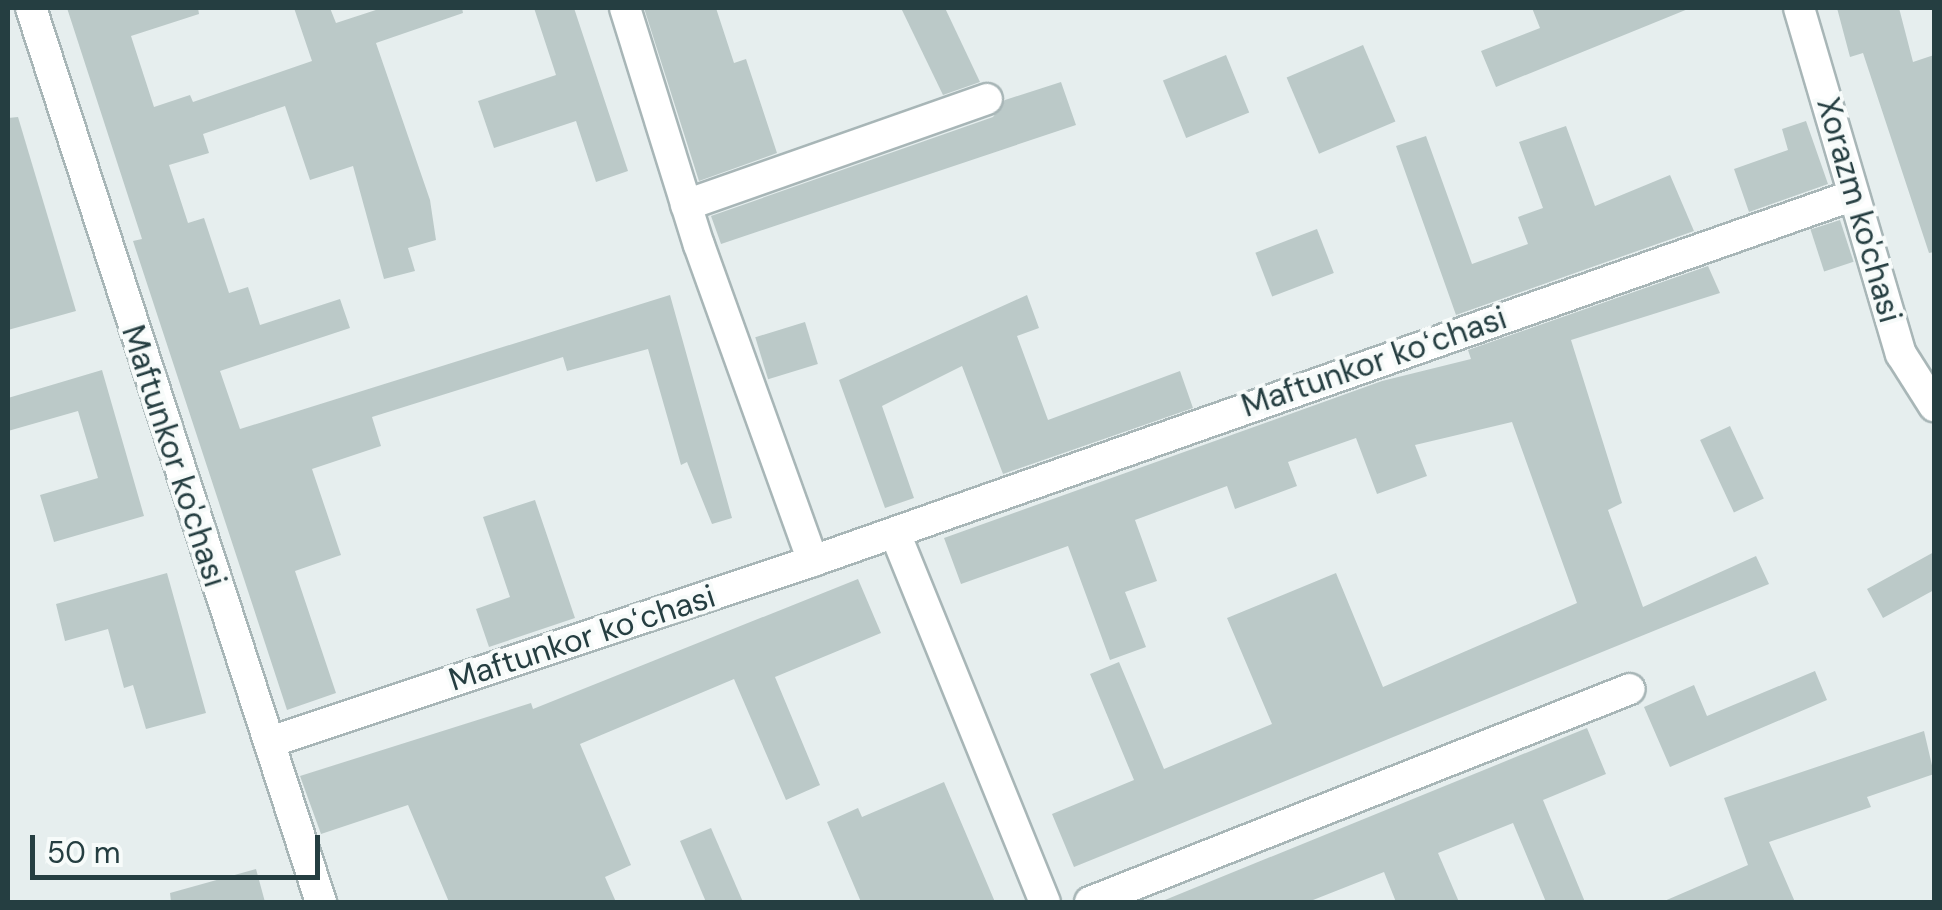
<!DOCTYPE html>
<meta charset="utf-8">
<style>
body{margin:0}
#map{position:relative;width:1942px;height:910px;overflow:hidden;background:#e6eeee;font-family:"DM Sans",sans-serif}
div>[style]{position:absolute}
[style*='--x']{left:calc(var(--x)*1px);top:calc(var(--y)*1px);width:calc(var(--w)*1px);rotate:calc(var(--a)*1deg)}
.building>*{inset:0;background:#bbc9c8;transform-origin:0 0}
.roads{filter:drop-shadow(2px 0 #a8b6b7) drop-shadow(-2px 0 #a8b6b7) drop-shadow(0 2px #a8b6b7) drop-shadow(0 -2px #a8b6b7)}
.minor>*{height:30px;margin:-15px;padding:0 15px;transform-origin:15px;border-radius:15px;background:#fff}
span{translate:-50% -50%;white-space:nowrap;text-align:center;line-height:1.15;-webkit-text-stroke:8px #f7fbfa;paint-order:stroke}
.street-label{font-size:32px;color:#253e41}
.frame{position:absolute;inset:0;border:10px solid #253e41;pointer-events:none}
.scale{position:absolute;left:30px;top:835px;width:290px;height:45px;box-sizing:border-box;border:5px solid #253e41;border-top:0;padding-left:12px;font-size:30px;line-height:35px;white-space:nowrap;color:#253e41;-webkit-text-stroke:8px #f7fbfa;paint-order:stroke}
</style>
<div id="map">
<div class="building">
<div style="clip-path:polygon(67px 8px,198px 8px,199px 14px,131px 36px,154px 107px,190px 95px,193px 102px,312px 61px,294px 8px,330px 8px,336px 23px,382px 8px,462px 8px,463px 13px,376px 43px,430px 200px,436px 240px,408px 248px,415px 271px,384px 279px,353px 166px,310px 180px,285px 106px,203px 134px,209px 153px,169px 165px,188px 223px,204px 218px,229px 293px,248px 287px,260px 325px,340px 299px,350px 328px,220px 371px,240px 429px,670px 295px,732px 518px,712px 524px,687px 462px,681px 465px,648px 349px,567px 371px,563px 357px,372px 417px,381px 446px,312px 469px,341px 555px,295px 571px,336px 693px,287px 710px,133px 241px,142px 239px)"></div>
<div style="clip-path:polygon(534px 8px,574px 8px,628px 171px,596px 182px,576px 121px,494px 148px,478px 101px,556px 75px)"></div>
<div style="clip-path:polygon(644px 8px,716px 8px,734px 63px,746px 59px,777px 153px,699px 181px)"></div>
<div style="clip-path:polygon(901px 8px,945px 8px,980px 82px,943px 95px)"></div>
<div style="clip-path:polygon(1532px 8px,1688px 8px,1688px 9px,1496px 87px,1481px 51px,1540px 28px)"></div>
<div style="clip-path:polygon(1837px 8px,1899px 8px,1913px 62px,1934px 55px,1934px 252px,1929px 253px,1863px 53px,1850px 57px)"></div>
<div style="left:1363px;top:45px;width:83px;height:83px;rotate:67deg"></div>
<div style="left:1226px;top:55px;width:62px;height:68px;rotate:68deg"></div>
<div style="clip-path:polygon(1061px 82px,1076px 125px,721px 244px,711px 216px,993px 117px,1005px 100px)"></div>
<div style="clip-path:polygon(18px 117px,76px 311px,8px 330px,8px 118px)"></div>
<div style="clip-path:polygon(1806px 121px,1828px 184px,1749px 212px,1734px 169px,1788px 150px,1782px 129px)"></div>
<div style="clip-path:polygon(1566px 126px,1595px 206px,1670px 175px,1694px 231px,1456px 315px,1396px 146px,1426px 136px,1472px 264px,1528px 244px,1518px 217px,1543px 208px,1519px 142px)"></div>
<div style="left:1840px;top:220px;width:44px;height:31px;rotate:72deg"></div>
<div style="left:1317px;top:229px;width:47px;height:66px;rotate:69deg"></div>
<div style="clip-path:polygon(1708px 266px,1720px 293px,1571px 340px,1622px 503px,1608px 510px,1643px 607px,1756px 556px,1769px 584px,1074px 867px,1052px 814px,1134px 780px,1090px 674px,1119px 662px,1164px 769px,1272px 724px,1227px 618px,1336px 573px,1383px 687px,1577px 603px,1512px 422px,1415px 445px,1427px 476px,1377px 494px,1356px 438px,1288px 462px,1297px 486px,1235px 509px,1227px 486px,1135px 520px,1157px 581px,1125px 592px,1146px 647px,1110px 660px,1068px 546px,961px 584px,944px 538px,1382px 381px,1471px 359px,1468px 350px)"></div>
<div style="clip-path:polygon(1027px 295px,1039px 328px,1017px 336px,1048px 420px,1180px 371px,1193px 408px,1003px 474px,962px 366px,882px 406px,914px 498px,885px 508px,839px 380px)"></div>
<div style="left:805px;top:322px;width:44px;height:52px;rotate:73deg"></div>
<div style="clip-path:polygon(102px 370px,144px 516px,54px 542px,40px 495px,98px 478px,78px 411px,8px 431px,8px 398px)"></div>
<div style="left:1730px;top:426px;width:80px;height:33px;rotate:65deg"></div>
<div style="clip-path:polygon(535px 500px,575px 618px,489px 647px,476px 609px,510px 597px,483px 517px)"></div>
<div style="clip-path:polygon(1934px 552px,1934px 590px,1883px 618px,1867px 589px)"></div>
<div style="clip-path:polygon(167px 573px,206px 713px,146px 729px,133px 685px,124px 688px,108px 629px,65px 641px,56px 604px)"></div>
<div style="clip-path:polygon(858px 579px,881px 633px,775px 677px,820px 785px,786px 800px,734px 679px,580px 744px,631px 865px,605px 877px,616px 902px,449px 902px,408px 805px,321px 834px,300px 776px,531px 703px,533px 709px)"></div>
<div style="clip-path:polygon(1815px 671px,1827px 700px,1670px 767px,1644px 707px,1694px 685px,1707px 716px)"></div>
<div style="clip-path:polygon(1587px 728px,1606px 774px,1543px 800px,1585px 902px,1546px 902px,1513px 823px,1438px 853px,1459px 902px,1396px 902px,1384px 872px,1308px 902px,1160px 902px)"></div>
<div style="clip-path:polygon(1924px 731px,1934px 774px,1867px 797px,1871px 807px,1769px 842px,1795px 902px,1662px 902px,1748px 865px,1724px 798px)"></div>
<div style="clip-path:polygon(944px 782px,995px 902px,861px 902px,827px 822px,858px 808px,862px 817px)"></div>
<div style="clip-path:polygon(711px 828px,743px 902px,706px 902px,680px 841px)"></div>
<div style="clip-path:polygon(256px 869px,265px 902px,171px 902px,170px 893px)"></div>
</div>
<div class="roads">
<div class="minor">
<div style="--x:31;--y:8;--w:940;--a:72.03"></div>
<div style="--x:625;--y:8;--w:248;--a:72.7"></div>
<div style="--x:699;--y:245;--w:336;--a:70.2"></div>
<div style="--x:1799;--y:8;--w:361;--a:73.6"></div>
<div style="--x:1901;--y:354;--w:62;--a:57.6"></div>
<div style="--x:686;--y:205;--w:319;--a:-19.4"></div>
<div style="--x:895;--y:533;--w:398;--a:67.9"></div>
<div style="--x:270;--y:742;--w:572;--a:-18.43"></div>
<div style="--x:813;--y:561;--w:1103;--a:-19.37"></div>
<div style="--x:1090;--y:902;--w:580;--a:-21.53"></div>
</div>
</div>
<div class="street-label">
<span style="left:1859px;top:210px;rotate:74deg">Xorazm ko'chasi</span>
<span style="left:1374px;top:362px;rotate:-19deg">Maftunkor koʻchasi</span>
<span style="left:174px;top:456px;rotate:72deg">Maftunkor ko'chasi</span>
<span style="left:582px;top:638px;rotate:-18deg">Maftunkor koʻchasi</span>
</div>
<div class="frame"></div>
<div class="scale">50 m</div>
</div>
